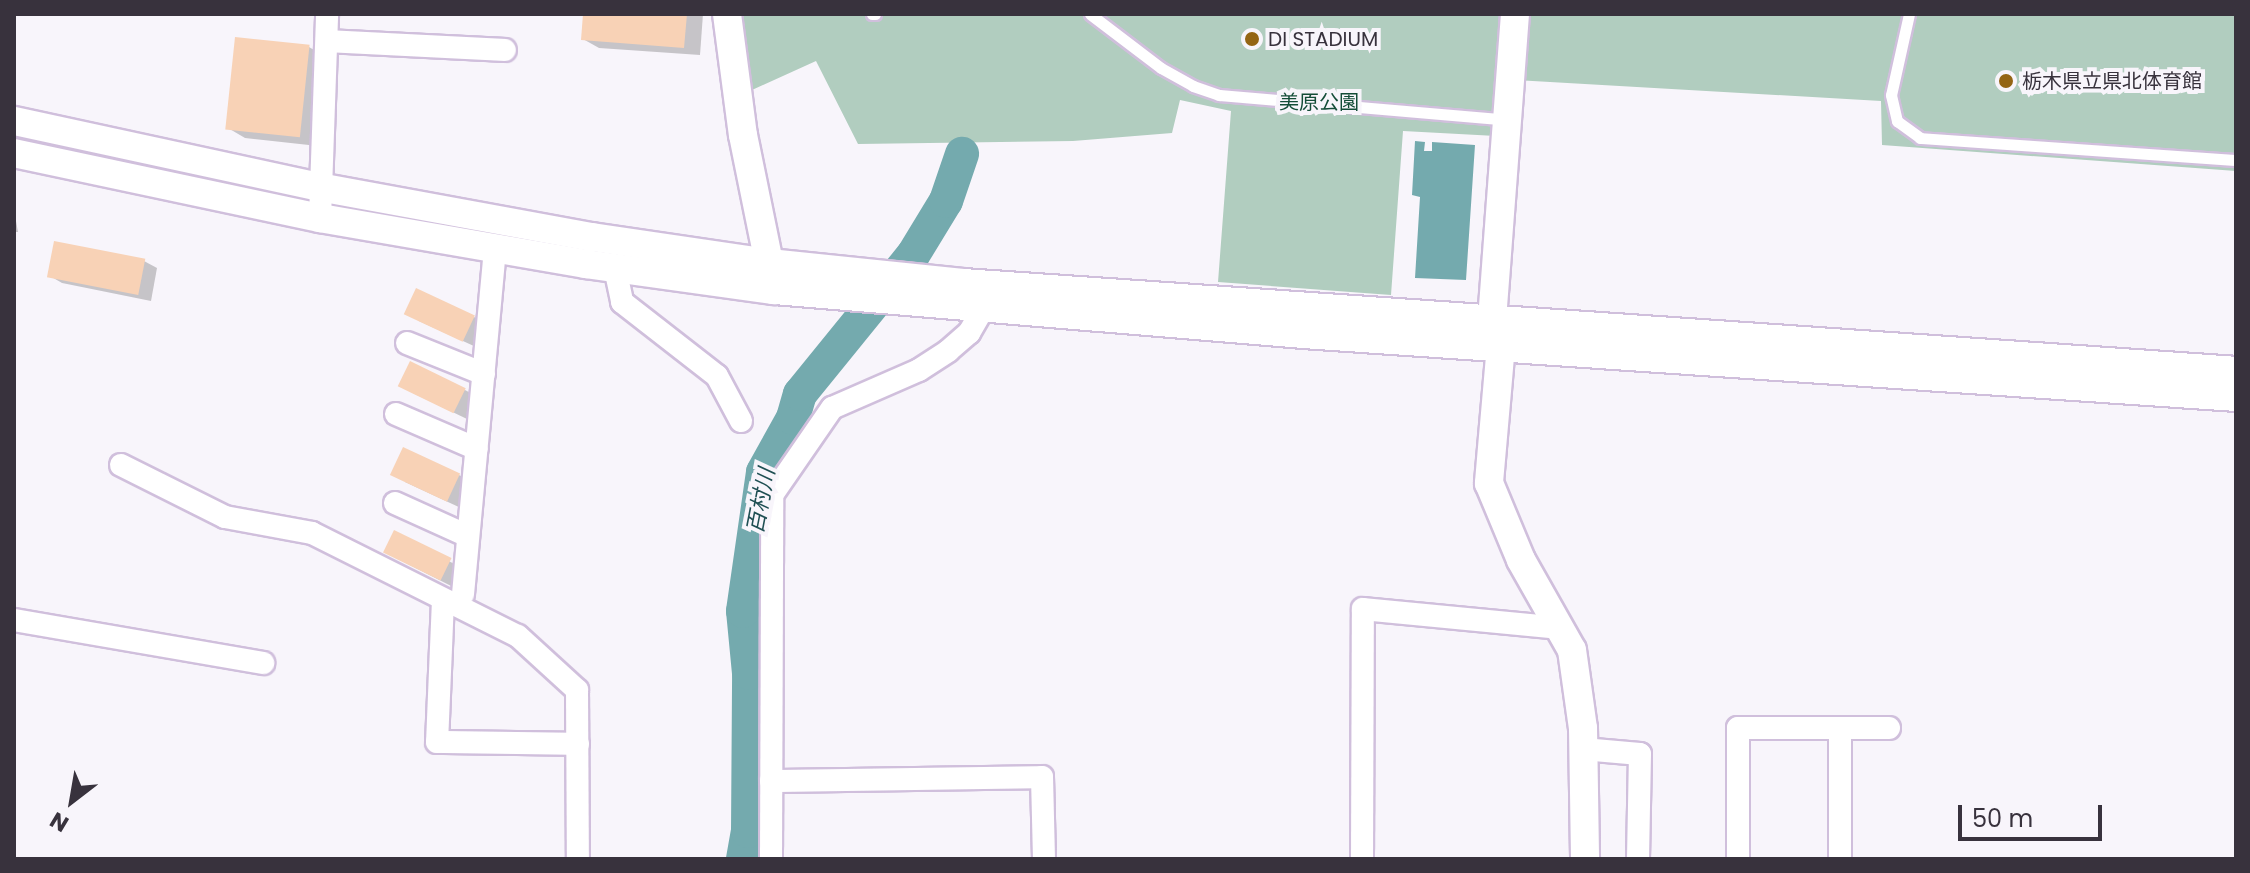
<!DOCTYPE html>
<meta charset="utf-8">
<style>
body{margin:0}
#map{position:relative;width:2250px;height:873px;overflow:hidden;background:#f8f5fb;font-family:Poppins,"Noto Sans JP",sans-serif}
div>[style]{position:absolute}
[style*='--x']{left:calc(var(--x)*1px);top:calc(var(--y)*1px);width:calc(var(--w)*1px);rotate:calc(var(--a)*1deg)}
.green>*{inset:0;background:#b1cdbf}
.water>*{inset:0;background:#74aaae}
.shadow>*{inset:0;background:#0003}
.river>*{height:34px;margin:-17px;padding:0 17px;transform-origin:17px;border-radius:17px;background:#74aaae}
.building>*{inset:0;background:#f8d2b6;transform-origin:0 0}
.roads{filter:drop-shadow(2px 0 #d0bfdc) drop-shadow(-2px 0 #d0bfdc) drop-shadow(0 2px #d0bfdc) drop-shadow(0 -2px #d0bfdc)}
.service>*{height:11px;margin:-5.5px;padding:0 5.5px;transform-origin:5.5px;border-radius:5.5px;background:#fff}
.minor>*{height:22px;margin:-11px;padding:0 11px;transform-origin:11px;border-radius:11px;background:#fff}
.tertiary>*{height:28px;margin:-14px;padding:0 14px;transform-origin:14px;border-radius:14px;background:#fff}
.dots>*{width:22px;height:22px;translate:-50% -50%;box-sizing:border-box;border:4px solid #f8f5fb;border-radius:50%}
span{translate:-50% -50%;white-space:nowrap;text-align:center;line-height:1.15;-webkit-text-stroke:8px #f8f5fb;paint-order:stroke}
.poi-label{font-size:20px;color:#38323d}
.left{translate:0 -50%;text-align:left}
.park-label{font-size:20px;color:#144d38}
.water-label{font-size:22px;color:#1f4f53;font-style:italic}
.frame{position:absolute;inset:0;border:16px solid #38323d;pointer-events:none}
.north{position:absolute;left:32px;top:761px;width:80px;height:80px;-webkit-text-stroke:6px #f8f5fb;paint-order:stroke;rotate:211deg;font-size:22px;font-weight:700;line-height:32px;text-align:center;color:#38323d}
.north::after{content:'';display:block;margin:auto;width:28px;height:36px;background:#38323d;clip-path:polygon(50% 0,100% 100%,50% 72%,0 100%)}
.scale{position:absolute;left:1958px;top:805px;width:144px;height:36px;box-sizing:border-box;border:4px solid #38323d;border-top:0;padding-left:10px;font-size:24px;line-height:28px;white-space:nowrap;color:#38323d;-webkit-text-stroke:6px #f8f5fb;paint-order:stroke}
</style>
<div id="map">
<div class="green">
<div style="clip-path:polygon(737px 14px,2236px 14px,2236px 171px,1882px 145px,1881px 101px,1497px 79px,1496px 136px,1403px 131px,1391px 295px,1218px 282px,1231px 111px,1180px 100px,1172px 133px,1073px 141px,858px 144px,816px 61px,752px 90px)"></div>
</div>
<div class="water">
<div style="clip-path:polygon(1415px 141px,1425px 142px,1424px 151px,1432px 151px,1432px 142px,1475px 145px,1466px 280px,1415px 278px,1420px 197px,1412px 195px)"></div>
</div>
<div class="shadow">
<div style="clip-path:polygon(585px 14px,703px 14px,700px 55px,599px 48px,583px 39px)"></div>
<div style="clip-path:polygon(309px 47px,326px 57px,318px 146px,245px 138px,228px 128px)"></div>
<div style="clip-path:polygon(14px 210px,18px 232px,14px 232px)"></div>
<div style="clip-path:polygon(144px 261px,157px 268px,151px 301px,62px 283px,50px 276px)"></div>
<div style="clip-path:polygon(474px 317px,487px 324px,476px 347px,419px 321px)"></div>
<div style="clip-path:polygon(465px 390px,478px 397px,467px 419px,413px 393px)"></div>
<div style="clip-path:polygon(459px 475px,472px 483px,463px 509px,405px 482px)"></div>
<div style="clip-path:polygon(395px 533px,464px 569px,455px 588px,398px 559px)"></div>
</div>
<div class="river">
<div style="--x:743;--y:859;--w:28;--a:-80"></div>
<div style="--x:748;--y:831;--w:158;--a:-89.6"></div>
<div style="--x:749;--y:673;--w:62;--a:-95.5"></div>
<div style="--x:743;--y:611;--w:140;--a:-81.8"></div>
<div style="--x:763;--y:472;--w:62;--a:-60.9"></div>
<div style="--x:793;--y:418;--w:25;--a:-74"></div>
<div style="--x:800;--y:394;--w:179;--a:-50.9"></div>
<div style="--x:913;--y:255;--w:63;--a:-58.6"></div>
<div style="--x:946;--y:201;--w:50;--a:-71.2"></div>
</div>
<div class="building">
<div style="clip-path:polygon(583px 14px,687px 14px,684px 48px,581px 40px)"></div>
<div style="left:235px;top:37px;width:75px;height:93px;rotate:6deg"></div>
<div style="left:54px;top:241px;width:93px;height:37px;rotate:11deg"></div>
<div style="left:416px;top:288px;width:65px;height:29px;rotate:25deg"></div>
<div style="left:410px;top:361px;width:62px;height:28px;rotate:26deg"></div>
<div style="left:403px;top:447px;width:63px;height:31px;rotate:25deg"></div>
<div style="left:394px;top:530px;width:64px;height:25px;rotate:26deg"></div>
</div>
<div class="roads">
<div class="service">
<div style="--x:872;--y:14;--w:3;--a:0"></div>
<div style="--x:1090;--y:14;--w:89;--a:37.3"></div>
<div style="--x:1161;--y:68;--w:37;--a:29"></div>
<div style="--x:1193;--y:86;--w:28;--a:19"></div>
<div style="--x:1219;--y:95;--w:290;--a:4.9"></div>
<div style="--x:1909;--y:14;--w:83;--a:102.5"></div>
<div style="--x:1891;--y:95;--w:27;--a:77"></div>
<div style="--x:1897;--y:121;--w:29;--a:36"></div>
<div style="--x:1920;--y:138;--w:317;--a:4"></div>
</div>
<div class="minor">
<div style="--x:327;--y:41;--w:178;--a:2.9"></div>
<div style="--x:320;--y:218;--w:204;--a:-88"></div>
<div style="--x:615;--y:268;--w:35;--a:78"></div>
<div style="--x:622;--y:302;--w:120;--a:37.9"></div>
<div style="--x:717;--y:376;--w:51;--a:61.9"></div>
<div style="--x:407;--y:343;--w:83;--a:21.9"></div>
<div style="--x:396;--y:414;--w:88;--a:23.4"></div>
<div style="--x:121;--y:465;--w:116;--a:26.6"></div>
<div style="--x:225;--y:517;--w:88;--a:10.4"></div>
<div style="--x:312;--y:533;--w:230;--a:26.6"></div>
<div style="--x:518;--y:636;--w:80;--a:42.5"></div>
<div style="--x:577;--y:690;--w:169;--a:89.7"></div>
<div style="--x:395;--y:503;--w:80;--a:24.3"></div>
<div style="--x:463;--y:594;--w:347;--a:-84.7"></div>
<div style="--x:443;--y:600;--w:142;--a:92.4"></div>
<div style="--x:437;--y:742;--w:141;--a:0.8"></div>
<div style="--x:14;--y:620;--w:253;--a:9.8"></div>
<div style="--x:1583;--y:749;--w:57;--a:5"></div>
<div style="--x:1640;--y:754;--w:105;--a:91.1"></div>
<div style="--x:771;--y:781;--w:271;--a:-0.8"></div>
<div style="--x:1042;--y:777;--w:82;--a:88.6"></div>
<div style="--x:771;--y:859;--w:364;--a:-89.8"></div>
<div style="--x:772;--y:495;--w:106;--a:-55.4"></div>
<div style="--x:832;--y:408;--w:95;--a:-23.6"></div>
<div style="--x:919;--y:370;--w:35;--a:-33"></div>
<div style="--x:948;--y:351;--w:28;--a:-41"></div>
<div style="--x:969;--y:333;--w:28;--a:-60"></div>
<div style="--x:1362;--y:859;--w:250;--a:-89.8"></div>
<div style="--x:1363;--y:609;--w:198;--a:5.5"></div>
<div style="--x:1738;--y:859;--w:131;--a:-90"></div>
<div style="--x:1738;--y:728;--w:151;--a:0"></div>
<div style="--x:1840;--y:859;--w:131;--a:-90"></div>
</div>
<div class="tertiary">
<div style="--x:727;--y:14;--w:122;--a:82.5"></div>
<div style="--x:743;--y:135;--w:145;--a:78.5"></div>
<div style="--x:1515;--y:14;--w:304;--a:94.3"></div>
<div style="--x:1492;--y:317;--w:29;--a:72"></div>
<div style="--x:1501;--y:345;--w:139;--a:95"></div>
<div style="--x:1489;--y:483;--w:83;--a:67.4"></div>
<div style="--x:1521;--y:560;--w:103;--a:60.5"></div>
<div style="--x:1572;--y:650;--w:79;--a:82"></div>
<div style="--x:1583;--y:728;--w:131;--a:89.1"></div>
<div style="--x:14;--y:121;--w:312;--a:12.2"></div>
<div style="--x:319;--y:187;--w:278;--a:10.4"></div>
<div style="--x:592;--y:237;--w:179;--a:8.4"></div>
<div style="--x:769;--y:263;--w:195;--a:5.9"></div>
<div style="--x:963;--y:283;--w:1276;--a:3.95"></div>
<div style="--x:14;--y:153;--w:313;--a:12"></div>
<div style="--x:320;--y:218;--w:270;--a:9.8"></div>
<div style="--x:586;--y:264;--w:190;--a:7.9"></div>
<div style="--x:774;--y:290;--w:531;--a:4.75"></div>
<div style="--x:1303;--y:334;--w:935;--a:3.86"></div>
</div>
</div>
<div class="dots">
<div style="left:1252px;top:39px;background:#946514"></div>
<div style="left:2006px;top:81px;background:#946514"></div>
</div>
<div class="poi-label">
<span class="left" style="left:1268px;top:39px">DI STADIUM</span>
<span class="left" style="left:2022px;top:81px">栃木県立県北体育館</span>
</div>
<div class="park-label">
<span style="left:1319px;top:102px">美原公園</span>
</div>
<div class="water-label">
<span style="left:761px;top:501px;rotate:-79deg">百村川</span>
</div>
<div class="frame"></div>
<div class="north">N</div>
<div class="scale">50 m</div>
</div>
